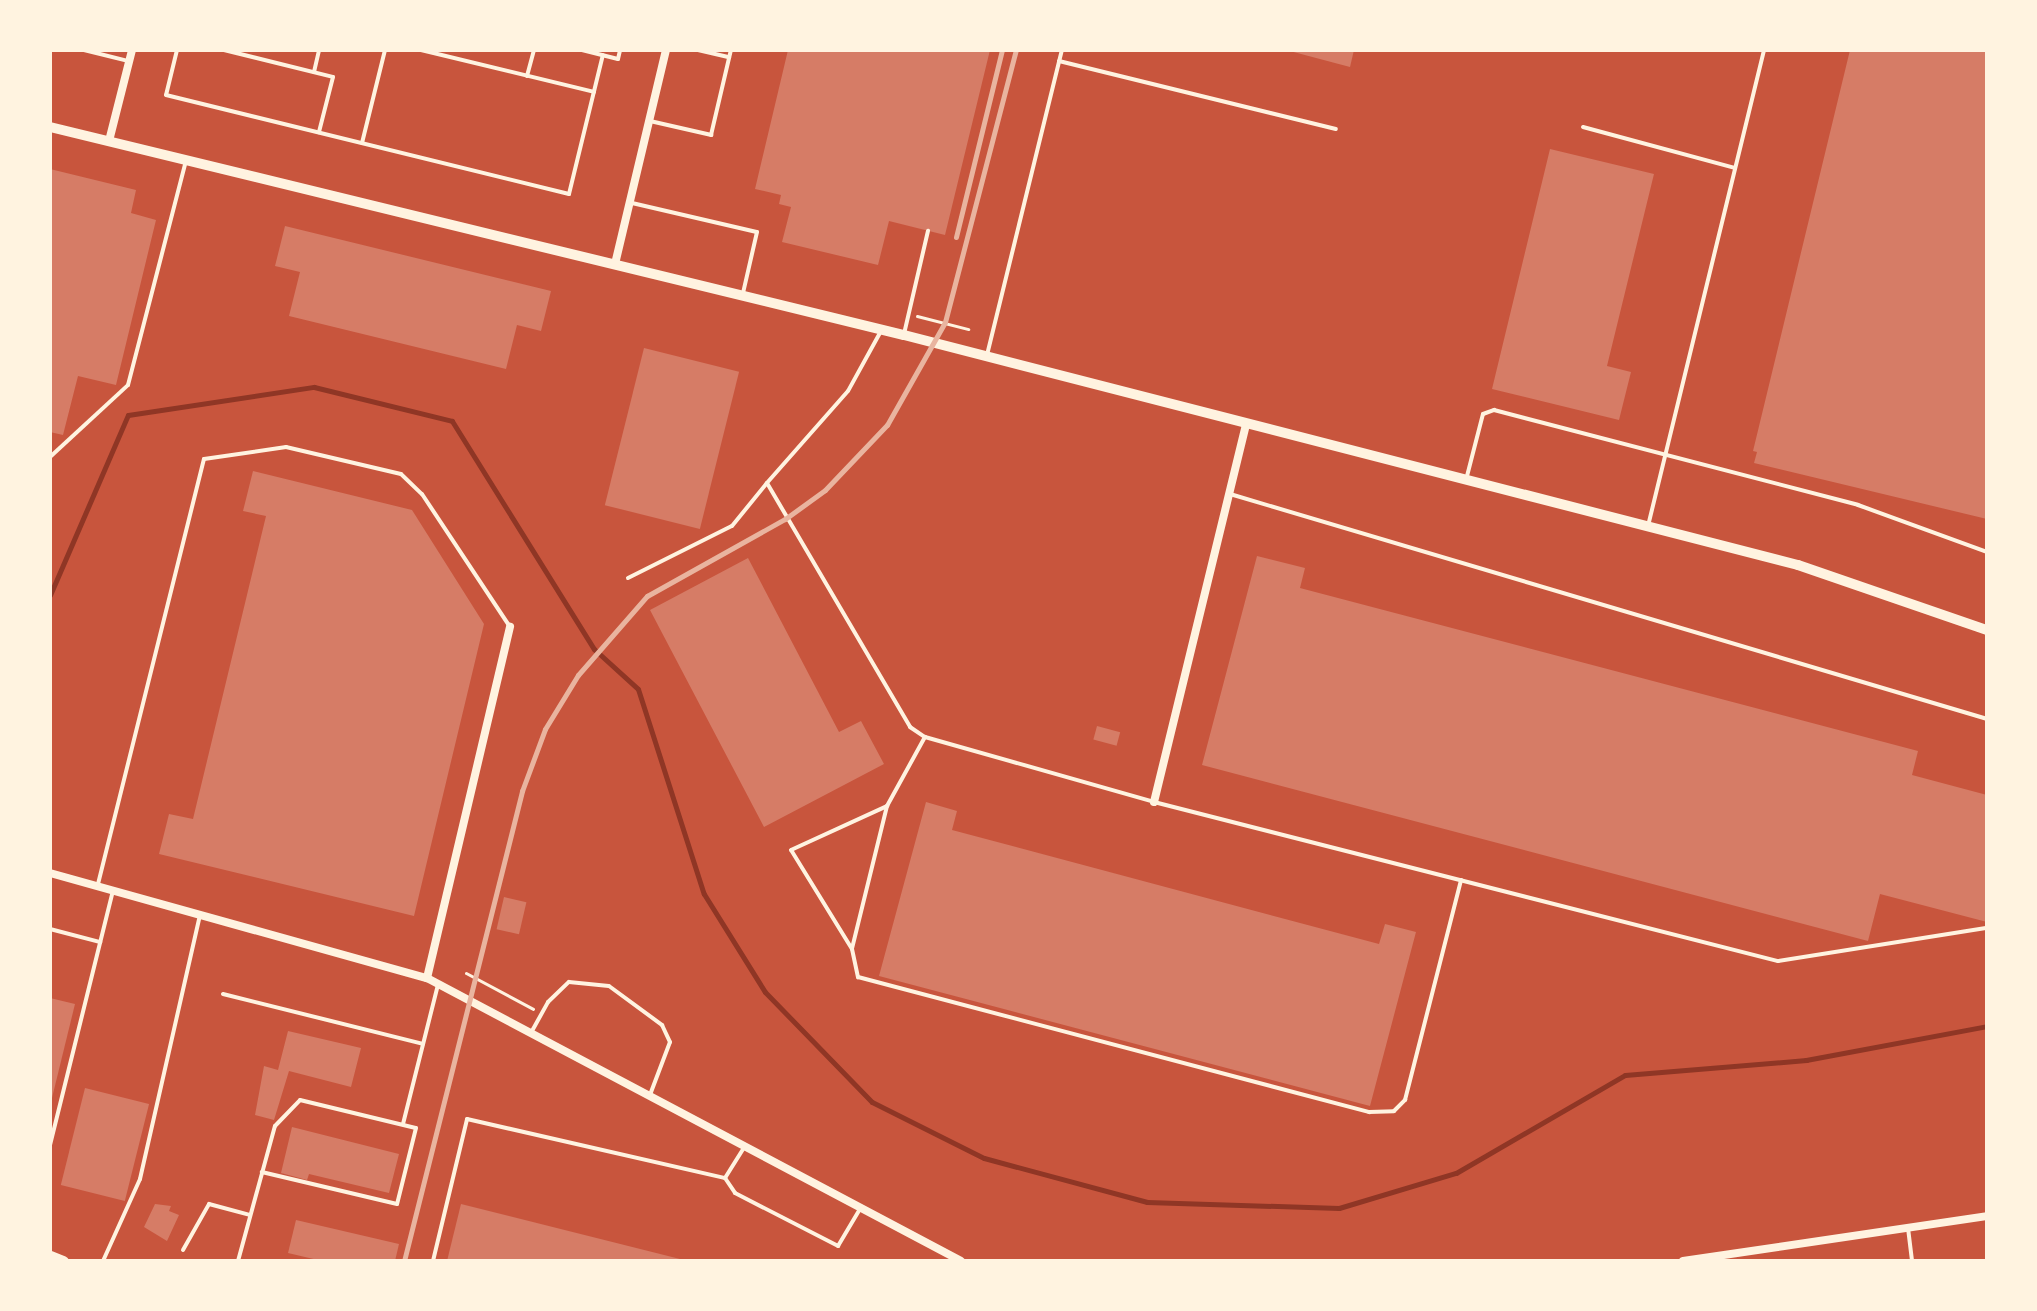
<!DOCTYPE html>
<style>
body{margin:0}
#map{position:relative;width:2037px;height:1311px;overflow:hidden;background:#c8553d;font-family:Figtree,sans-serif}
div>[style]{position:absolute}
[style*='--x']{left:calc(var(--x)*1px);top:calc(var(--y)*1px);width:calc(var(--w)*1px);rotate:calc(var(--a)*1deg)}
.stream>*{height:5px;margin:-2.5px;padding:0 2.5px;transform-origin:2.5px;border-radius:2.5px;background:#8f3625}
.building>*{inset:0;background:#d67c66;transform-origin:0 0}
.path>*{height:3px;margin:-1.5px;padding:0 1.5px;transform-origin:1.5px;border-radius:1.5px;background:#fff3e0}
.service>*{height:4px;margin:-2px;padding:0 2px;transform-origin:2px;border-radius:2px;background:#fff3e0}
.minor>*{height:8px;margin:-4px;padding:0 4px;transform-origin:4px;border-radius:4px;background:#fff3e0}
.tertiary>*{height:10px;margin:-5px;padding:0 5px;transform-origin:5px;border-radius:5px;background:#fff3e0}
.secondary>*{height:11px;margin:-5.5px;padding:0 5.5px;transform-origin:5.5px;border-radius:5.5px;background:#fff3e0}
.rail>*{height:5px;margin:-2.5px;padding:0 2.5px;transform-origin:2.5px;border-radius:2.5px;background:#e9b49f}
span{translate:-50% -50%;white-space:nowrap;text-align:center;line-height:1.15;-webkit-text-stroke:6px #fff3e0;paint-order:stroke}
.frame{position:absolute;inset:0;border:52px solid #fff3e0;pointer-events:none}
</style>
<div id="map">
<div class="stream">
<div style="--x:50;--y:595;--w:196;--a:-66.6"></div>
<div style="--x:128;--y:415;--w:188;--a:-8.6"></div>
<div style="--x:314;--y:387;--w:142;--a:13.8"></div>
<div style="--x:452;--y:421;--w:269;--a:58.1"></div>
<div style="--x:594;--y:649;--w:59;--a:42.3"></div>
<div style="--x:638;--y:689;--w:215;--a:72.2"></div>
<div style="--x:704;--y:894;--w:115;--a:58.1"></div>
<div style="--x:765;--y:992;--w:153;--a:45.8"></div>
<div style="--x:872;--y:1102;--w:125;--a:26.6"></div>
<div style="--x:984;--y:1158;--w:169;--a:15.1"></div>
<div style="--x:1147;--y:1202;--w:192;--a:1.8"></div>
<div style="--x:1339;--y:1208;--w:122;--a:-16.7"></div>
<div style="--x:1456;--y:1173;--w:195;--a:-30.1"></div>
<div style="--x:1625;--y:1075;--w:182;--a:-4.7"></div>
<div style="--x:1806;--y:1060;--w:184;--a:-10.6"></div>
</div>
<div class="building">
<div style="clip-path:polygon(788px 50px,990px 50px,945px 235px,889px 221px,878px 265px,782px 242px,791px 207px,779px 204px,781px 195px,755px 189px)"></div>
<div style="clip-path:polygon(1286px 50px,1354px 50px,1350px 67px)"></div>
<div style="clip-path:polygon(1850px 50px,1987px 50px,1987px 519px,1754px 463px,1757px 452px,1753px 451px)"></div>
<div style="clip-path:polygon(1550px 149px,1654px 174px,1607px 366px,1631px 372px,1619px 420px,1492px 389px)"></div>
<div style="clip-path:polygon(50px 169px,136px 190px,131px 213px,156px 220px,116px 385px,78px 376px,63px 435px,50px 432px)"></div>
<div style="clip-path:polygon(285px 226px,551px 291px,541px 331px,517px 325px,506px 369px,289px 316px,300px 272px,275px 266px)"></div>
<div style="left:644px;top:348px;width:98px;height:162px;rotate:14deg"></div>
<div style="clip-path:polygon(253px 471px,412px 510px,484px 624px,414px 916px,159px 854px,169px 814px,193px 819px,266px 516px,243px 511px)"></div>
<div style="clip-path:polygon(1257px 556px,1305px 568px,1300px 588px,1918px 751px,1912px 775px,1987px 795px,1987px 922px,1880px 894px,1868px 941px,1202px 765px)"></div>
<div style="clip-path:polygon(748px 558px,839px 732px,861px 721px,884px 764px,764px 827px,650px 610px)"></div>
<div style="left:1097px;top:726px;width:24px;height:14px;rotate:15deg"></div>
<div style="clip-path:polygon(926px 802px,957px 811px,952px 830px,1379px 944px,1385px 924px,1416px 932px,1370px 1106px,879px 976px)"></div>
<div style="left:504px;top:897px;width:23px;height:33px;rotate:13deg"></div>
<div style="clip-path:polygon(50px 998px,75px 1004px,51px 1102px,50px 1102px)"></div>
<div style="clip-path:polygon(288px 1031px,361px 1048px,351px 1087px,289px 1071px,274px 1120px,255px 1115px,264px 1066px,278px 1070px)"></div>
<div style="left:85px;top:1088px;width:66px;height:100px;rotate:14deg"></div>
<div style="clip-path:polygon(292px 1127px,399px 1154px,389px 1193px,309px 1174px,307px 1180px,281px 1173px)"></div>
<div style="clip-path:polygon(155px 1204px,171px 1206px,169px 1211px,179px 1215px,167px 1241px,144px 1227px)"></div>
<div style="clip-path:polygon(461px 1204px,684px 1260px,684px 1261px,447px 1261px)"></div>
<div style="clip-path:polygon(296px 1220px,399px 1244px,395px 1261px,322px 1261px,288px 1253px)"></div>
</div>
<div class="path">
<div style="--x:917;--y:316;--w:53;--a:14.3"></div>
<div style="--x:466;--y:973;--w:76;--a:28.2"></div>
</div>
<div class="service">
<div style="--x:84;--y:50;--w:45;--a:14"></div>
<div style="--x:177;--y:50;--w:46;--a:103.7"></div>
<div style="--x:166;--y:95;--w:415;--a:13.8"></div>
<div style="--x:569;--y:194;--w:143;--a:-76.3"></div>
<div style="--x:224;--y:50;--w:112;--a:13.9"></div>
<div style="--x:333;--y:77;--w:57;--a:104.3"></div>
<div style="--x:421;--y:50;--w:178;--a:13.6"></div>
<div style="--x:582;--y:50;--w:37;--a:14"></div>
<div style="--x:618;--y:59;--w:9;--a:-77"></div>
<div style="--x:698;--y:50;--w:32;--a:13"></div>
<div style="--x:1059;--y:61;--w:285;--a:13.8"></div>
<div style="--x:314;--y:72;--w:23;--a:-77"></div>
<div style="--x:527;--y:76;--w:27;--a:-75"></div>
<div style="--x:650;--y:121;--w:63;--a:12.9"></div>
<div style="--x:711;--y:135;--w:87;--a:-76.8"></div>
<div style="--x:1583;--y:127;--w:157;--a:15.1"></div>
<div style="--x:362;--y:143;--w:96;--a:-76.1"></div>
<div style="--x:632;--y:203;--w:128;--a:13.1"></div>
<div style="--x:757;--y:232;--w:63;--a:102.9"></div>
<div style="--x:881;--y:331;--w:68;--a:118.8"></div>
<div style="--x:848;--y:391;--w:123;--a:131.4"></div>
<div style="--x:767;--y:483;--w:283;--a:59.6"></div>
<div style="--x:910;--y:727;--w:18;--a:34"></div>
<div style="--x:925;--y:737;--w:238;--a:15.8"></div>
<div style="--x:1154;--y:802;--w:644;--a:14.3"></div>
<div style="--x:1778;--y:961;--w:212;--a:-9"></div>
<div style="--x:904;--y:334;--w:106;--a:-76.9"></div>
<div style="--x:987;--y:355;--w:314;--a:-76.2"></div>
<div style="--x:50;--y:457;--w:106;--a:-42.7"></div>
<div style="--x:128;--y:385;--w:231;--a:-75.5"></div>
<div style="--x:1466;--y:480;--w:68;--a:-75.6"></div>
<div style="--x:1483;--y:414;--w:12;--a:-20"></div>
<div style="--x:1494;--y:410;--w:376;--a:14.6"></div>
<div style="--x:1858;--y:505;--w:137;--a:20"></div>
<div style="--x:1230;--y:494;--w:790;--a:16.55"></div>
<div style="--x:1648;--y:526;--w:490;--a:-76.3"></div>
<div style="--x:628;--y:578;--w:116;--a:-26.6"></div>
<div style="--x:732;--y:526;--w:55;--a:-50.9"></div>
<div style="--x:887;--y:806;--w:147;--a:103.8"></div>
<div style="--x:852;--y:949;--w:116;--a:-121.6"></div>
<div style="--x:791;--y:850;--w:106;--a:-24.6"></div>
<div style="--x:887;--y:806;--w:79;--a:-61.2"></div>
<div style="--x:98;--y:884;--w:438;--a:-76"></div>
<div style="--x:204;--y:459;--w:83;--a:-8.3"></div>
<div style="--x:286;--y:447;--w:118;--a:13.2"></div>
<div style="--x:401;--y:474;--w:29;--a:44"></div>
<div style="--x:422;--y:494;--w:159;--a:56.5"></div>
<div style="--x:50;--y:929;--w:52;--a:14.6"></div>
<div style="--x:852;--y:949;--w:29;--a:78"></div>
<div style="--x:858;--y:977;--w:529;--a:14.8"></div>
<div style="--x:1369;--y:1112;--w:25;--a:-2"></div>
<div style="--x:1394;--y:1111;--w:16;--a:-45"></div>
<div style="--x:1405;--y:1100;--w:227;--a:-75.7"></div>
<div style="--x:223;--y:994;--w:206;--a:14"></div>
<div style="--x:532;--y:1031;--w:33;--a:-61"></div>
<div style="--x:548;--y:1002;--w:29;--a:-44"></div>
<div style="--x:569;--y:982;--w:40;--a:5.7"></div>
<div style="--x:609;--y:986;--w:66;--a:36.3"></div>
<div style="--x:662;--y:1025;--w:19;--a:65"></div>
<div style="--x:670;--y:1042;--w:57;--a:110.7"></div>
<div style="--x:403;--y:1124;--w:143;--a:-75.9"></div>
<div style="--x:50;--y:1145;--w:262;--a:-76.1"></div>
<div style="--x:725;--y:1178;--w:18;--a:56"></div>
<div style="--x:735;--y:1193;--w:116;--a:27.2"></div>
<div style="--x:838;--y:1246;--w:43;--a:-59.3"></div>
<div style="--x:1908;--y:1228;--w:33;--a:83"></div>
<div style="--x:183;--y:1250;--w:53;--a:-60.5"></div>
<div style="--x:209;--y:1204;--w:42;--a:15"></div>
<div style="--x:103;--y:1261;--w:90;--a:-65.7"></div>
<div style="--x:140;--y:1179;--w:271;--a:-77.2"></div>
<div style="--x:238;--y:1261;--w:140;--a:-74.7"></div>
<div style="--x:275;--y:1126;--w:36;--a:-46"></div>
<div style="--x:300;--y:1100;--w:119;--a:13.6"></div>
<div style="--x:416;--y:1128;--w:78;--a:104"></div>
<div style="--x:397;--y:1204;--w:139;--a:-166.7"></div>
<div style="--x:433;--y:1261;--w:146;--a:-76.5"></div>
<div style="--x:467;--y:1119;--w:265;--a:12.9"></div>
<div style="--x:725;--y:1178;--w:36;--a:-58"></div>
</div>
<div class="minor">
<div style="--x:109;--y:141;--w:94;--a:-75.8"></div>
<div style="--x:615;--y:264;--w:220;--a:-76.6"></div>
<div style="--x:1154;--y:802;--w:387;--a:-76.3"></div>
<div style="--x:50;--y:873;--w:391;--a:15.6"></div>
<div style="--x:427;--y:978;--w:604;--a:27.92"></div>
<div style="--x:427;--y:978;--w:361;--a:-76.7"></div>
<div style="--x:1683;--y:1261;--w:307;--a:-8.4"></div>
</div>
<div class="tertiary">
<div style="--x:50;--y:127;--w:879;--a:13.69"></div>
<div style="--x:904;--y:335;--w:923;--a:14.43"></div>
<div style="--x:1798;--y:565;--w:200;--a:19"></div>
</div>
<div class="secondary">
<div style="--x:50;--y:1256;--w:14;--a:21"></div>
</div>
<div class="rail">
<div style="--x:956;--y:237;--w:193;--a:-76.2"></div>
<div style="--x:404;--y:1261;--w:485;--a:-75.9"></div>
<div style="--x:522;--y:791;--w:66;--a:-69.6"></div>
<div style="--x:545;--y:729;--w:63;--a:-58.6"></div>
<div style="--x:578;--y:675;--w:105;--a:-48.9"></div>
<div style="--x:647;--y:596;--w:158;--a:-29.2"></div>
<div style="--x:785;--y:519;--w:49;--a:-35.9"></div>
<div style="--x:825;--y:490;--w:90;--a:-46.4"></div>
<div style="--x:887;--y:425;--w:118;--a:-60.6"></div>
<div style="--x:945;--y:322;--w:281;--a:-75.4"></div>
</div>
<div class="frame"></div>
</div>
